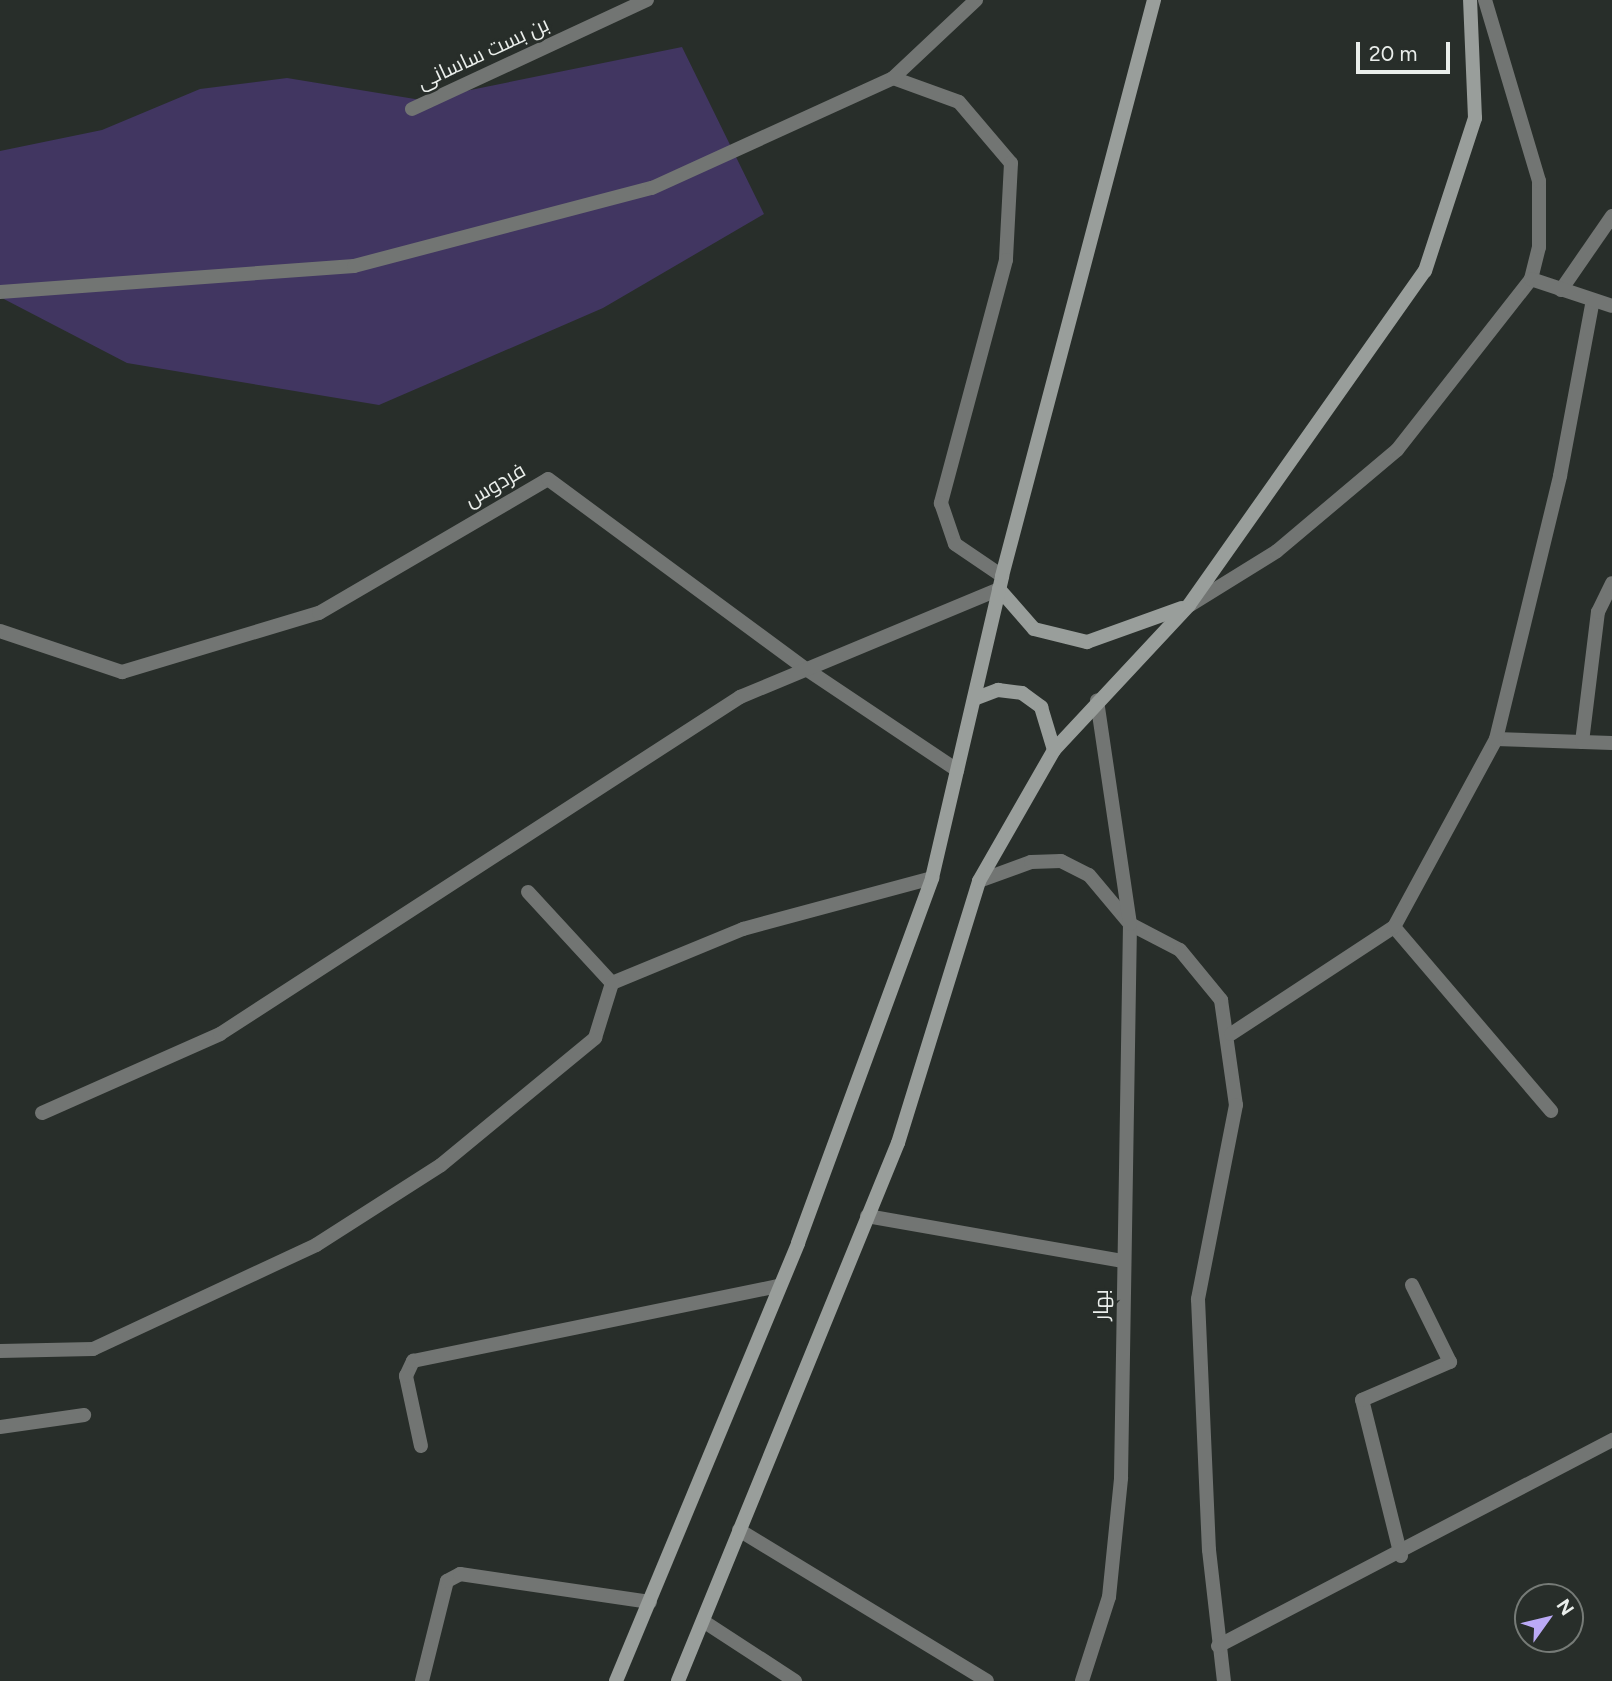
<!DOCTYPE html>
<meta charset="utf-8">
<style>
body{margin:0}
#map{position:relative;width:1612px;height:1681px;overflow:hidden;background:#282e2a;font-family:Figtree,Cairo,sans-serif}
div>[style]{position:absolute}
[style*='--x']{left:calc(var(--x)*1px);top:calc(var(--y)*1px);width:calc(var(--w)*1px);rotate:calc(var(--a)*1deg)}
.green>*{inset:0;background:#413661}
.service>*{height:14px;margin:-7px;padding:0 7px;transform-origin:7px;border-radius:7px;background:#727573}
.minor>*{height:14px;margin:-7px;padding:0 7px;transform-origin:7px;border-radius:7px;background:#727573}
.tertiary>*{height:14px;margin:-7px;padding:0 7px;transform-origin:7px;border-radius:7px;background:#727573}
.secondary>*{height:14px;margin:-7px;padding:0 7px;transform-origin:7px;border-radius:7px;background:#999e9b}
span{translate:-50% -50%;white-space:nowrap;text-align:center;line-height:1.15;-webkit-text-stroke:5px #282e2a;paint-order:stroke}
.street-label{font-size:21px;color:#eaeeeb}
.north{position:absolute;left:1514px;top:1583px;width:70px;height:70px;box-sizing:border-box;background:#282e2a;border:2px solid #767b77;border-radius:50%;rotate:56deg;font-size:19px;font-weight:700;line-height:28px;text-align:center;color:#eaeeeb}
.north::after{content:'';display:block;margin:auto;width:24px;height:32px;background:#bbaaf6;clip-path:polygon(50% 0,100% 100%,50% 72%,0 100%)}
.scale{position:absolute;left:1356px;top:42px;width:94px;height:32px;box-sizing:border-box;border:4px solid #eaeeeb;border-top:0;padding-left:9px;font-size:21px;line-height:24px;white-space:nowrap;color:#eaeeeb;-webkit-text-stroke:5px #282e2a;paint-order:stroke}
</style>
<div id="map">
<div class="green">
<div style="clip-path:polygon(682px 47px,764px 214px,603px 308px,379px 405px,127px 363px,0 297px,0 151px,102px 130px,200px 89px,287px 78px,421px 100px)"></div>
</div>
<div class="service">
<div style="--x:528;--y:892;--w:124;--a:47.3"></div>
<div style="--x:612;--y:983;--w:142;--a:-22.4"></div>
<div style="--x:743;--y:929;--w:196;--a:-15.1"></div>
<div style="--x:0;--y:1351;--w:93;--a:-1.2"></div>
<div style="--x:93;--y:1349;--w:246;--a:-25"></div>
<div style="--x:316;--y:1245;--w:148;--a:-32.6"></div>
<div style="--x:441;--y:1165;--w:200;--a:-39.5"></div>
<div style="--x:595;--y:1038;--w:58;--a:-72.8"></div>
</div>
<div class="minor">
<div style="--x:893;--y:78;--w:70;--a:20"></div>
<div style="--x:959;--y:102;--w:80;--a:49.6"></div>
<div style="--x:1011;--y:163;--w:97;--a:93"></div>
<div style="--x:1006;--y:260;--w:252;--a:105"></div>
<div style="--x:941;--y:503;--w:43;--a:71.1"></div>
<div style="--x:955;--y:544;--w:57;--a:34.2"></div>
<div style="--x:412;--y:109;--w:259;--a:-24.9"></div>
<div style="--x:1561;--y:290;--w:90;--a:-55.4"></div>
<div style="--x:0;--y:292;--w:355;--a:-4.2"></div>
<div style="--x:354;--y:266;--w:308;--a:-14.7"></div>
<div style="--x:652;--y:188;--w:265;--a:-24.5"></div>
<div style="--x:893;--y:78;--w:114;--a:-43.2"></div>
<div style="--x:1190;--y:605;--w:102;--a:-31.8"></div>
<div style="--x:1277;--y:551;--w:157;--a:-40.1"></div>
<div style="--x:1397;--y:450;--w:217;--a:-51.9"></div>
<div style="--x:1531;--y:279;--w:33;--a:-76"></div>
<div style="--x:1539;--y:247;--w:66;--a:-90"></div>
<div style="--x:1539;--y:181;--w:189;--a:-106.6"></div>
<div style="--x:0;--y:631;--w:129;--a:18.6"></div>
<div style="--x:122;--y:672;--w:206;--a:-16.7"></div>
<div style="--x:319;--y:613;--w:265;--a:-30.3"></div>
<div style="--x:548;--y:479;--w:320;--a:36.4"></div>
<div style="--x:806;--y:669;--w:182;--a:33.8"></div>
<div style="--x:1496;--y:739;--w:116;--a:2"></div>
<div style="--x:1582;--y:742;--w:131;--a:-83"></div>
<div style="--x:1598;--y:612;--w:32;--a:-64"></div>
<div style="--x:979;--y:881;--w:55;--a:-20.1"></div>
<div style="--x:1031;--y:862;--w:30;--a:-2"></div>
<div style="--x:1061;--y:861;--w:31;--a:27"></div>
<div style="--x:1089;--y:875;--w:64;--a:50.1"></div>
<div style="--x:1130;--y:924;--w:56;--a:27.5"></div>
<div style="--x:1180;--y:950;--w:65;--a:50.6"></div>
<div style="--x:1221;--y:1000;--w:106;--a:81.9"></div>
<div style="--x:1236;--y:1105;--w:198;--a:101.1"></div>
<div style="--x:1198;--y:1299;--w:251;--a:87.5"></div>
<div style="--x:1209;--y:1550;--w:132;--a:83.5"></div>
<div style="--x:1394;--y:927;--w:242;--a:49.5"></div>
<div style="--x:1231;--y:1034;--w:195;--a:-33.3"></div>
<div style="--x:1394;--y:927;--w:214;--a:-61.5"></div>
<div style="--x:1496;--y:739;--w:271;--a:-76.3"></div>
<div style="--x:1560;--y:476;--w:179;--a:-79.4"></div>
<div style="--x:42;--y:1113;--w:195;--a:-23.9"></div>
<div style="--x:220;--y:1034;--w:620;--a:-32.95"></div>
<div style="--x:740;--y:697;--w:281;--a:-22.6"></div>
<div style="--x:867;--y:1216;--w:259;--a:10"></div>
<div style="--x:0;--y:1427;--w:85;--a:-8.1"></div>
<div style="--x:421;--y:1446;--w:72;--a:-102.1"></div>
<div style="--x:406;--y:1376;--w:17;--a:-65"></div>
<div style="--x:413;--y:1361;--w:372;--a:-11.6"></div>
<div style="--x:739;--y:1530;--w:290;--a:31.3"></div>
<div style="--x:1401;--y:1556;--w:161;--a:-104"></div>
<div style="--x:1362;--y:1400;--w:96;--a:-23.4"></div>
<div style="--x:1450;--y:1362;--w:86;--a:-116.3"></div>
<div style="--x:703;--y:1621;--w:110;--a:33.1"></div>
<div style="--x:1218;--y:1646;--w:445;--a:-27.6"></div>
<div style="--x:422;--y:1681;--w:103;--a:-76"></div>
<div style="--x:447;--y:1581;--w:15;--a:-28"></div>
<div style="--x:460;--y:1574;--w:192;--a:8.4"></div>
<div style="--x:1082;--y:1681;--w:88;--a:-72.2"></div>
<div style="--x:1109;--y:1597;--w:120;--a:-84.2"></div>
<div style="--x:1121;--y:1478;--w:554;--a:-89.07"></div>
<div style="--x:1130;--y:924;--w:226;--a:-98.4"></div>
</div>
<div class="tertiary">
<div style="--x:1531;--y:279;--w:85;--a:18.4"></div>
</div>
<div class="secondary">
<div style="--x:999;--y:589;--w:53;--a:48.8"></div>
<div style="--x:1034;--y:629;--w:55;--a:13.8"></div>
<div style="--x:1087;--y:642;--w:101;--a:-19.7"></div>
<div style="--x:974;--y:699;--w:26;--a:-21"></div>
<div style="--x:998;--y:690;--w:24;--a:7"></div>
<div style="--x:1022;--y:693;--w:24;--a:36"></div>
<div style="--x:1041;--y:707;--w:45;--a:73.2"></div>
<div style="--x:616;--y:1681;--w:474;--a:-67.4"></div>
<div style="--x:798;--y:1243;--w:389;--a:-69.8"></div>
<div style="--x:932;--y:878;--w:310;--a:-76.9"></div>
<div style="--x:1002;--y:576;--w:596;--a:-75.22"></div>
<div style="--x:678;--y:1681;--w:581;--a:-67.76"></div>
<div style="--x:898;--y:1143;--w:274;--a:-72.8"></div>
<div style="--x:979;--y:881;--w:151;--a:-60.2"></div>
<div style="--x:1054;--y:750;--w:198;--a:-47"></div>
<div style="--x:1189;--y:605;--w:409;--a:-54.8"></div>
<div style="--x:1425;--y:271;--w:161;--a:-71.9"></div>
<div style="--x:1475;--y:118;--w:118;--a:-92.4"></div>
</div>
<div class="street-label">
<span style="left:483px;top:53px;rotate:-25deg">بن بست ساسانی</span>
<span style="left:495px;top:485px;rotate:-30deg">فردوس</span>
<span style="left:1101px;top:1305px;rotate:-90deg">بهار</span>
</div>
<div class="north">N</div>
<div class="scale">20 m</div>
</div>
